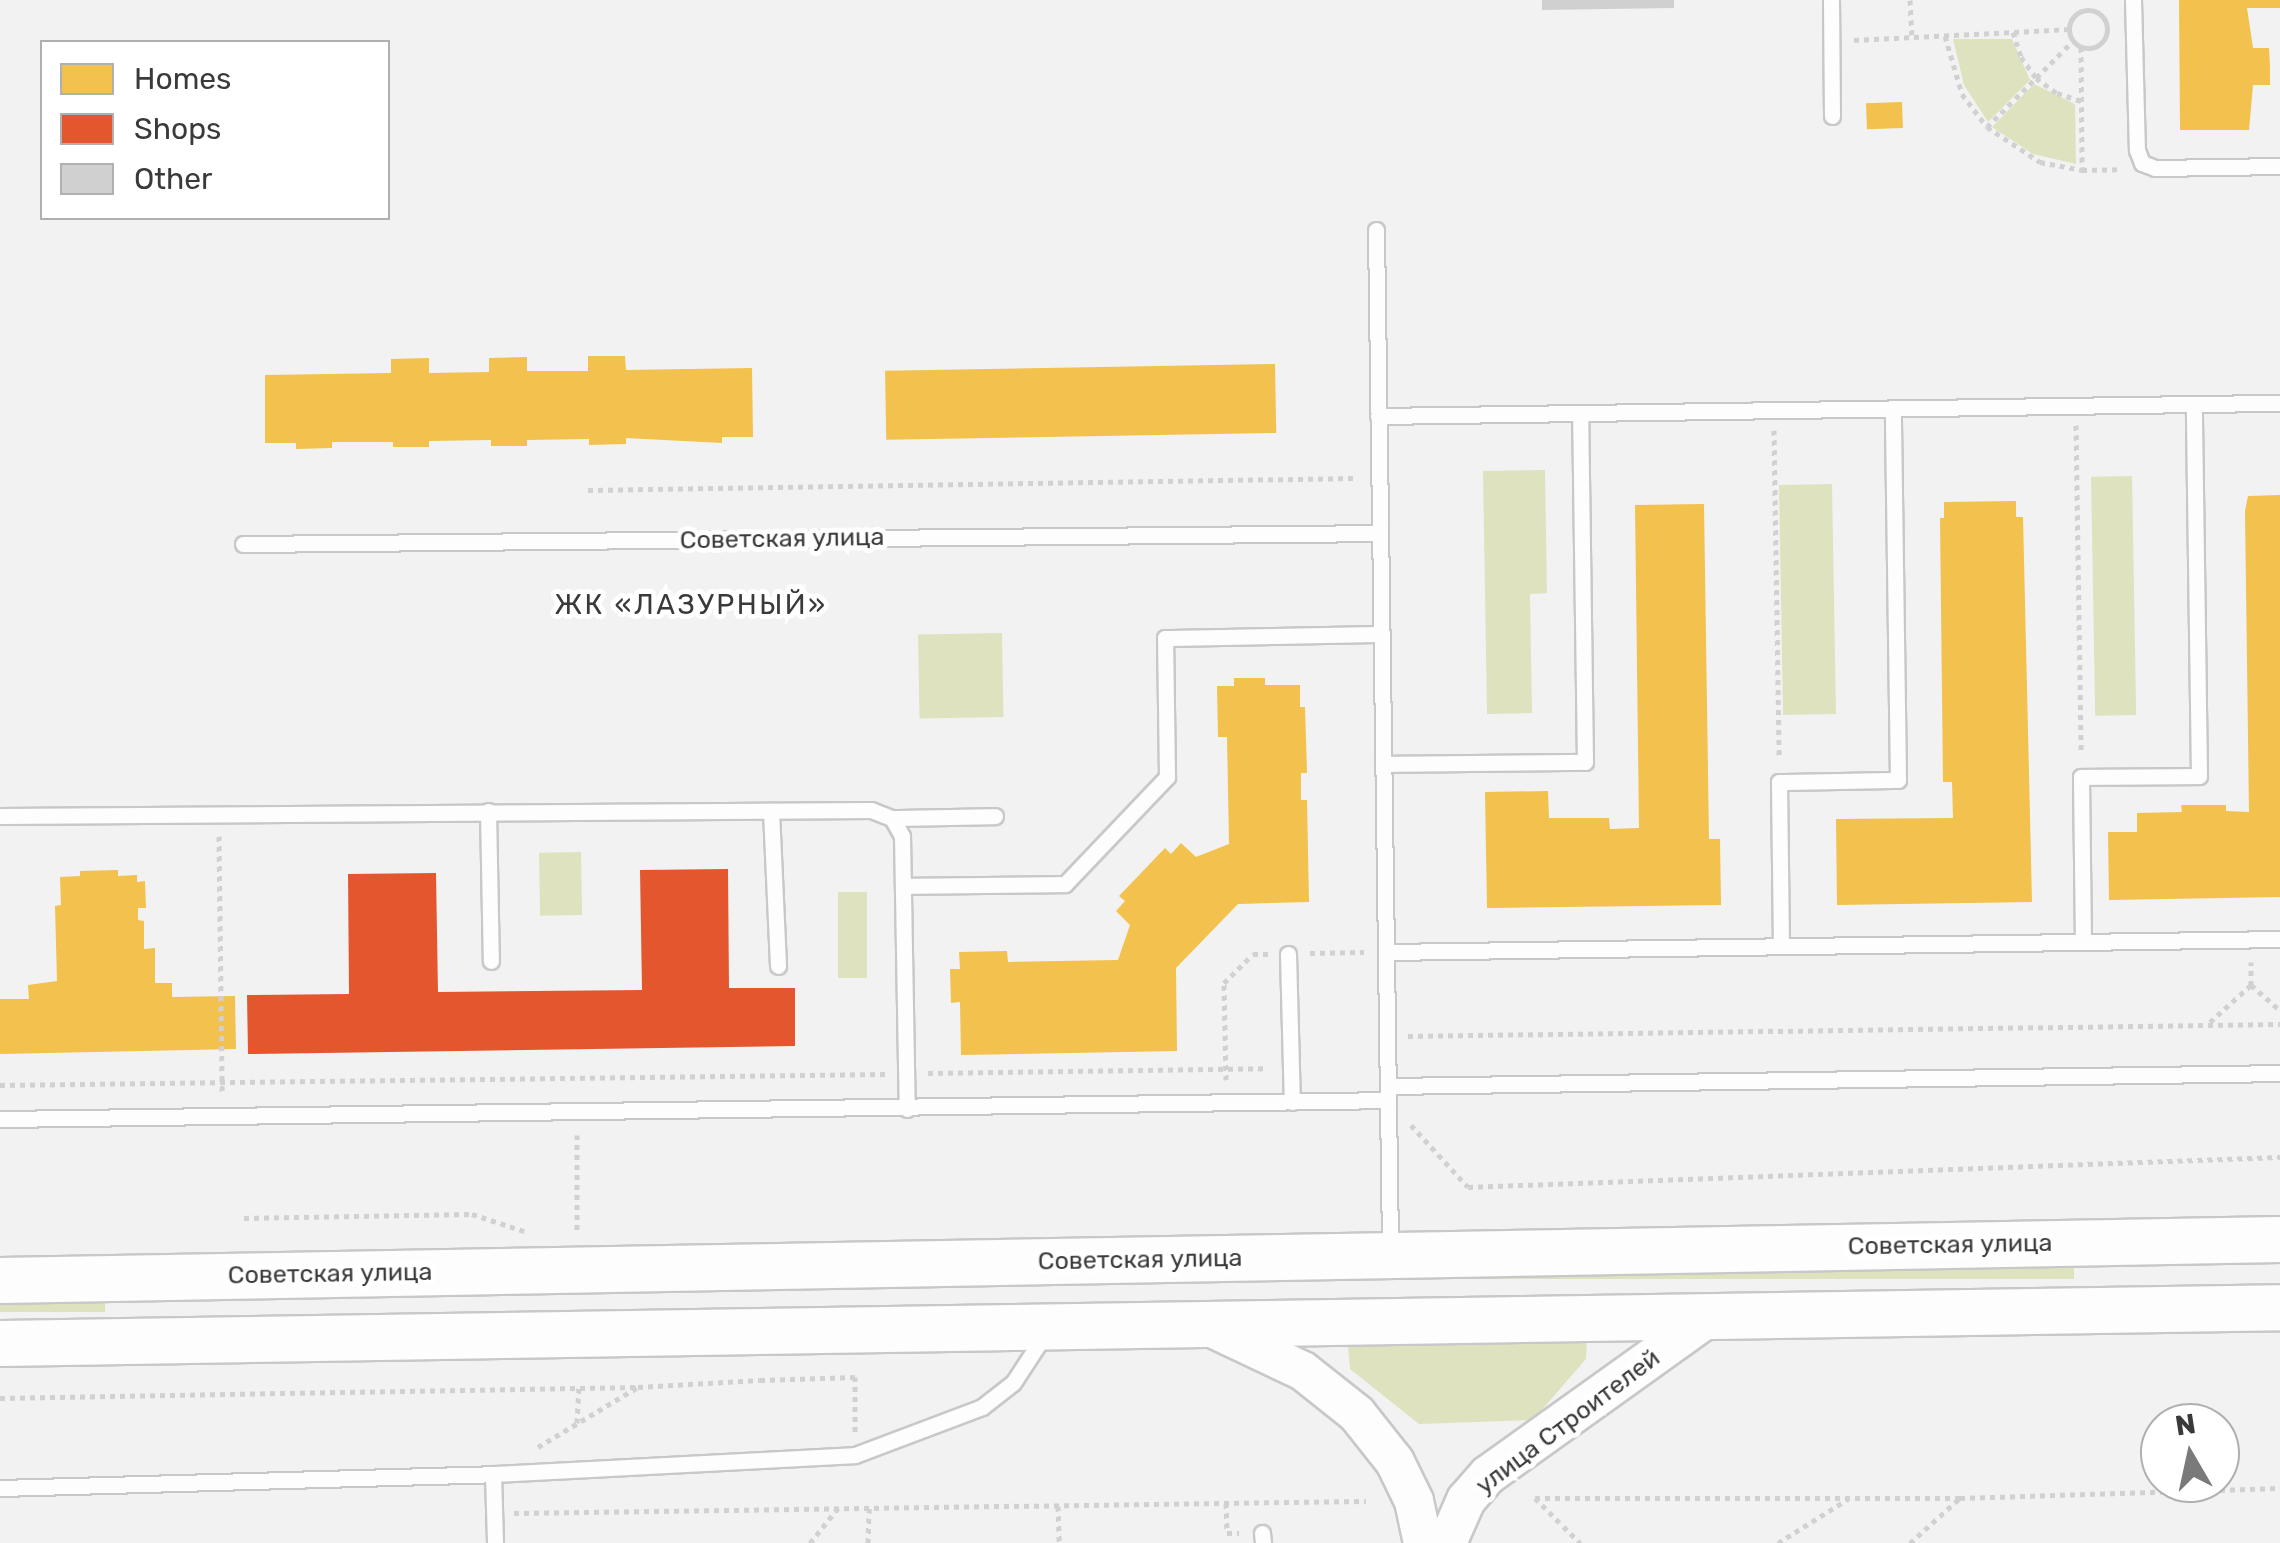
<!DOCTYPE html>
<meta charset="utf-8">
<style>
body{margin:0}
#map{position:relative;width:2280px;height:1543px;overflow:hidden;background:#f2f2f2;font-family:Rubik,sans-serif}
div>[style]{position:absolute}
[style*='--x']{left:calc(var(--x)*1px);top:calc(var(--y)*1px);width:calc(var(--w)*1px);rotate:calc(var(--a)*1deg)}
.green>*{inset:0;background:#dfe2bf;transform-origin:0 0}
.homes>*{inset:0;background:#f2c14e;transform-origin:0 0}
.shops>*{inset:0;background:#e4572e}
.building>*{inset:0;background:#d0d0d0}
.path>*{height:5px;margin-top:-2.5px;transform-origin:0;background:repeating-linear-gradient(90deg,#d1d1d2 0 5px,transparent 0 10px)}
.path>.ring{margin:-2.5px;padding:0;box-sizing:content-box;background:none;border:5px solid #d1d1d2;border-radius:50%}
.roads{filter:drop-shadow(2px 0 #c8c8c8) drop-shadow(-2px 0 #c8c8c8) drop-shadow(0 2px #c8c8c8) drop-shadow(0 -2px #c8c8c8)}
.service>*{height:15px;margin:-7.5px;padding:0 7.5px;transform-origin:7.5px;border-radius:7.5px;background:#fdfdfd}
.tertiary>*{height:38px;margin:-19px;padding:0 19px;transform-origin:19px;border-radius:19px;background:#fdfdfd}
.primary>*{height:45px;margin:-22.5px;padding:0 22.5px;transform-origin:22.5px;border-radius:22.5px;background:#fdfdfd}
span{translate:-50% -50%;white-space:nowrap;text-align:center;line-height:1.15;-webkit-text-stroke:10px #fff;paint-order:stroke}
.street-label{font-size:25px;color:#3a3a3b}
.neighbourhood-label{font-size:28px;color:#3a3a3b;letter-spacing:2.5px}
.legend{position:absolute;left:40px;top:40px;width:350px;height:180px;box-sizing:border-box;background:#fff;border:2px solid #b0b0b1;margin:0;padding:12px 18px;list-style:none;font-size:30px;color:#3a3a3b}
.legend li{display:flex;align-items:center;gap:20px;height:50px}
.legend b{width:50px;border:2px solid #b0b0b1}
.north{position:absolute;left:2140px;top:1403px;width:100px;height:100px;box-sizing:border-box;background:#fff;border:2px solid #b0b0b1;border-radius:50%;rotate:351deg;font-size:28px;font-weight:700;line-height:40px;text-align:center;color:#3a3a3b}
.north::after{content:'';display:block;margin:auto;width:35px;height:45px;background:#7a7a7b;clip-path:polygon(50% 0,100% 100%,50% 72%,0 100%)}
</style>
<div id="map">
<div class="green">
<div style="clip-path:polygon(1953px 39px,2012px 39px,2030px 80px,1988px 122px,1964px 85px)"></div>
<div style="clip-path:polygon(2034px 84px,2075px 104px,2076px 164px,2033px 154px,1992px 127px)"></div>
<div style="clip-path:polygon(1545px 470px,1547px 593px,1530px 594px,1532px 713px,1487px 714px,1483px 471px)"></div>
<div style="left:2132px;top:476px;width:239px;height:41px;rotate:89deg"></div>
<div style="left:1832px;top:484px;width:230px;height:53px;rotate:89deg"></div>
<div style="left:1002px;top:633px;width:84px;height:84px;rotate:89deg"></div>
<div style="left:581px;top:852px;width:63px;height:42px;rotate:89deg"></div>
<div style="left:838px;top:892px;width:29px;height:86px"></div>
<div style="left:2074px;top:1264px;width:15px;height:1896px;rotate:90deg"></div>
<div style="left:105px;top:1298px;width:14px;height:105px;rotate:90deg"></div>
<div style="clip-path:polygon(1587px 1338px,1586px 1359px,1533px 1420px,1419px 1424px,1350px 1369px,1348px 1345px)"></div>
</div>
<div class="homes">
<div style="clip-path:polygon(2179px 0,2280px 0,2280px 8px,2247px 8px,2253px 48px,2269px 48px,2270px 67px,2270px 85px,2253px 85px,2249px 130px,2180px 130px)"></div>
<div style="left:1902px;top:102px;width:26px;height:36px;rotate:88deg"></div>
<div style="clip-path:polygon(588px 356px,625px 356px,626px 370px,752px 368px,753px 437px,722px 437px,722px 443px,626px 438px,626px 444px,589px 445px,589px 439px,527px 440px,527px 446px,491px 446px,491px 440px,429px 441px,429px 447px,393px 447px,393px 442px,332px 442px,332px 448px,296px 449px,296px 443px,265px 443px,265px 375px,391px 373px,391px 359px,429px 358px,429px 373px,489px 372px,489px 358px,527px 357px,527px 371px,588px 371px)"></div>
<div style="left:1275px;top:364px;width:69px;height:390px;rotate:89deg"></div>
<div style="clip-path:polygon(2280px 495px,2280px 897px,2109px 900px,2108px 832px,2137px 832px,2137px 813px,2182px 812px,2181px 805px,2226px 805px,2226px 811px,2249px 812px,2245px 511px,2248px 496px)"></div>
<div style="clip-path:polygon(2016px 501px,2016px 517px,2023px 517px,2032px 902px,1837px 905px,1836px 819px,1953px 818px,1952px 782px,1943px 782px,1940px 518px,1944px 518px,1944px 502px)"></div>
<div style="clip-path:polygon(1704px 504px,1709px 839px,1720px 839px,1721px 905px,1487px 908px,1485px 792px,1548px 791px,1549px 818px,1609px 818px,1610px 829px,1639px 828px,1635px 505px)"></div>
<div style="clip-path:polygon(1234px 678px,1265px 678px,1265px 685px,1300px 685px,1300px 707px,1305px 707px,1307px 773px,1301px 773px,1301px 800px,1307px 800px,1309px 902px,1238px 904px,1176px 968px,1177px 1051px,961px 1055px,960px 1002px,951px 1003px,950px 969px,960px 969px,959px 952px,1007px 951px,1008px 962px,1118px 960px,1130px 925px,1116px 911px,1125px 901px,1119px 896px,1165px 848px,1171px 854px,1181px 843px,1196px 857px,1229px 844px,1227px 737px,1218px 737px,1217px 686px,1234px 686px)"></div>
<div style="clip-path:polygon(118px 870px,118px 876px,137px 875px,137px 882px,145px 881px,146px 908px,138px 908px,138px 920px,144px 921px,144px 949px,155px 948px,155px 983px,172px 983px,172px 997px,235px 996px,236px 1049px,0 1054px,0 999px,29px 999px,28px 985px,57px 981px,55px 906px,61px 905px,60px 877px,80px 876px,80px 871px)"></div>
</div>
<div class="shops">
<div style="clip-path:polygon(728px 869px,729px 988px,795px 988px,795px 1046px,248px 1054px,247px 995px,349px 994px,348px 874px,436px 873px,438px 992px,642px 990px,640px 870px)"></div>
</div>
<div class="building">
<div style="clip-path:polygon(1542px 0,1674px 0,1674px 8px,1542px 10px)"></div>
</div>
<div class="path">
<div style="--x:1910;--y:0;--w:37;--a:87"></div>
<div class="ring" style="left:2069px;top:10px;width:33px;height:33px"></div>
<div style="--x:2013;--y:32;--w:26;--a:72"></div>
<div style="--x:2021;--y:57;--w:26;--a:54"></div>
<div style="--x:2036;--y:78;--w:26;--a:36"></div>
<div style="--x:2057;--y:93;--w:26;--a:18"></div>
<div style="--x:1945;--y:36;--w:60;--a:73.7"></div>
<div style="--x:1962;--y:94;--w:41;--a:52.9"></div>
<div style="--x:1987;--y:127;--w:64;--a:33.4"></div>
<div style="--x:2040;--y:162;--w:43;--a:10.8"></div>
<div style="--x:1854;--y:40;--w:215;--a:-2.9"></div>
<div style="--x:2081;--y:47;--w:123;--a:89.5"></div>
<div style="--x:2082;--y:170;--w:39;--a:-1"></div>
<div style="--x:1987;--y:127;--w:122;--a:-45"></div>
<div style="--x:2076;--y:425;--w:329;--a:89.1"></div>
<div style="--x:1774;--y:430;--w:329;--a:89.1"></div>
<div style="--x:588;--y:490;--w:769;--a:-0.89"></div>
<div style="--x:219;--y:836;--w:259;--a:89.3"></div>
<div style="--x:1310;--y:953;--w:54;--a:-1.1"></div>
<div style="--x:2251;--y:985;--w:38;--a:41"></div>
<div style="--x:2210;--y:1022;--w:55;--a:-42.1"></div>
<div style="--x:2251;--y:985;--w:23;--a:-90"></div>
<div style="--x:1408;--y:1036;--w:872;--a:-0.79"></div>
<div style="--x:928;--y:1073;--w:339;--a:-0.8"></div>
<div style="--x:1226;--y:1080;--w:97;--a:-91.2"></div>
<div style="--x:1224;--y:983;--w:41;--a:-45"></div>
<div style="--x:1253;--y:954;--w:16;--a:0"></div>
<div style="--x:0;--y:1085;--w:887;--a:-0.71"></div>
<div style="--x:1411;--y:1125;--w:84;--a:47.4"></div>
<div style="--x:1468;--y:1187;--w:813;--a:-2.12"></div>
<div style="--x:577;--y:1135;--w:99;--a:90"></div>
<div style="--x:244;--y:1218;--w:228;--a:-1"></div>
<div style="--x:472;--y:1214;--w:55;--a:18.1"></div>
<div style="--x:0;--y:1398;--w:638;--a:-0.99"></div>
<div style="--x:577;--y:1423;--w:35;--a:-87"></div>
<div style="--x:538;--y:1447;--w:117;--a:-31"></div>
<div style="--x:638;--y:1387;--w:122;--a:-3.3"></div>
<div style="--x:760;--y:1380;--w:95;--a:-1.8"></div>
<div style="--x:855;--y:1377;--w:55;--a:90"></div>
<div style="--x:1535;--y:1498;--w:425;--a:0"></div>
<div style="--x:1960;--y:1498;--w:320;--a:-1.8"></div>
<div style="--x:1535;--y:1498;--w:64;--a:45"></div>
<div style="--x:1226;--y:1503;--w:30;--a:88"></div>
<div style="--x:1227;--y:1533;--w:12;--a:0"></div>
<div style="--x:1058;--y:1506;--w:37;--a:88"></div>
<div style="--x:514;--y:1513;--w:852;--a:-0.81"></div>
<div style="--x:810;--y:1543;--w:45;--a:-51.3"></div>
<div style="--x:868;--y:1543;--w:36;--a:-88"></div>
<div style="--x:1778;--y:1543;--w:83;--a:-32.2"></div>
<div style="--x:1910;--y:1543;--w:67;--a:-42"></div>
</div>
<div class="roads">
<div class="service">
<div style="--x:1831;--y:0;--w:116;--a:89.5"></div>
<div style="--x:2133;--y:0;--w:150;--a:88.5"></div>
<div style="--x:2137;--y:150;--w:14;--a:69"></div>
<div style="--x:2142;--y:163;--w:14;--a:21"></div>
<div style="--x:2155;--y:168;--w:125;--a:-0.9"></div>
<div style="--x:1376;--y:230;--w:1021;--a:89.21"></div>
<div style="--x:1378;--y:416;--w:816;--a:-0.84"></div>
<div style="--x:243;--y:544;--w:1137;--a:-0.55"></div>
<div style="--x:1383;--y:764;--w:202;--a:-0.6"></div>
<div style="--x:1585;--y:762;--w:349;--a:-90.8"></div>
<div style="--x:488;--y:811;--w:150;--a:88.9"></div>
<div style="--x:771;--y:811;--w:155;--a:87.4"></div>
<div style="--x:0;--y:816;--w:871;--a:-0.39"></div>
<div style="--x:871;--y:810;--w:22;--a:21"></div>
<div style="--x:892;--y:818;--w:21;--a:61"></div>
<div style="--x:902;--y:836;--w:273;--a:89"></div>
<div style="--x:892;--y:818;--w:103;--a:-1.1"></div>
<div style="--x:903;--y:886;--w:162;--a:-0.7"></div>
<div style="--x:1065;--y:884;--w:148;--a:-46.4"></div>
<div style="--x:1167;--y:777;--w:139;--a:-90.8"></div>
<div style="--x:1165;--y:638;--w:217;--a:-1.1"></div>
<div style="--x:2083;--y:942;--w:165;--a:-90.7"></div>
<div style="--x:2081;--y:777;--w:118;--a:-0.5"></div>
<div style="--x:2199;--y:776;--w:372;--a:-90.8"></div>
<div style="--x:2194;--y:404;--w:86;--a:-0.7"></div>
<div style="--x:1781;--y:946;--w:164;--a:-90.7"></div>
<div style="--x:1779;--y:782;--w:119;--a:-1"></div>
<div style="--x:1898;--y:780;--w:371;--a:-90.8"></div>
<div style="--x:1386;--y:952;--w:894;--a:-0.83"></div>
<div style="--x:1288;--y:954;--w:148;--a:88.5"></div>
<div style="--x:1388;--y:1086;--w:892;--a:-0.83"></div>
<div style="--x:0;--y:1119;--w:1388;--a:-0.78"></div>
<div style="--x:493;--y:1474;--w:69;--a:88.3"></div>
<div style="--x:0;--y:1488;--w:493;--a:-1.6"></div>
<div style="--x:493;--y:1474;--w:362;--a:-3"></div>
<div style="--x:855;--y:1455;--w:136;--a:-20.7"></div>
<div style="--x:982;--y:1407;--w:39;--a:-38"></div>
<div style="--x:1013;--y:1383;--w:59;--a:-56.9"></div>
<div style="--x:1262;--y:1533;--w:10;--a:84"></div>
</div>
<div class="tertiary">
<div style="--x:1206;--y:1325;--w:107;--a:25.4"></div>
<div style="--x:1303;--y:1371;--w:69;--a:38.5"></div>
<div style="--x:1357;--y:1414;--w:61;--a:51.6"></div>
<div style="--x:1395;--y:1462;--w:43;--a:64"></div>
<div style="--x:1414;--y:1501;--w:43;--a:77.9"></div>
<div style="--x:1447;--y:1543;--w:47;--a:-66.2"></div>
<div style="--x:1466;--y:1500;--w:33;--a:-49"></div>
<div style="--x:1488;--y:1475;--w:272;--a:-35.6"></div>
</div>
<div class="primary">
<div style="--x:0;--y:1280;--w:2280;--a:-1.03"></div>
<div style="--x:0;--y:1343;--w:2280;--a:-0.9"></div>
</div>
</div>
<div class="street-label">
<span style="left:782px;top:539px;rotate:-1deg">Советская улица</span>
<span style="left:1950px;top:1245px;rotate:-1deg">Советская улица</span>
<span style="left:1140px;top:1260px;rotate:-1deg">Советская улица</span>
<span style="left:330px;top:1274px;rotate:-1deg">Советская улица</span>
<span style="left:1568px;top:1422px;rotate:-37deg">улица Строителей</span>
</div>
<div class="neighbourhood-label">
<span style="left:691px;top:605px">ЖК «ЛАЗУРНЫЙ»</span>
</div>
<ul class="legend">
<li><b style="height:28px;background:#f2c14e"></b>Homes</li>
<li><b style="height:28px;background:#e4572e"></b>Shops</li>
<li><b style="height:28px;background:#d0d0d0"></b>Other</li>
</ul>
<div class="north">N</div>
</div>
